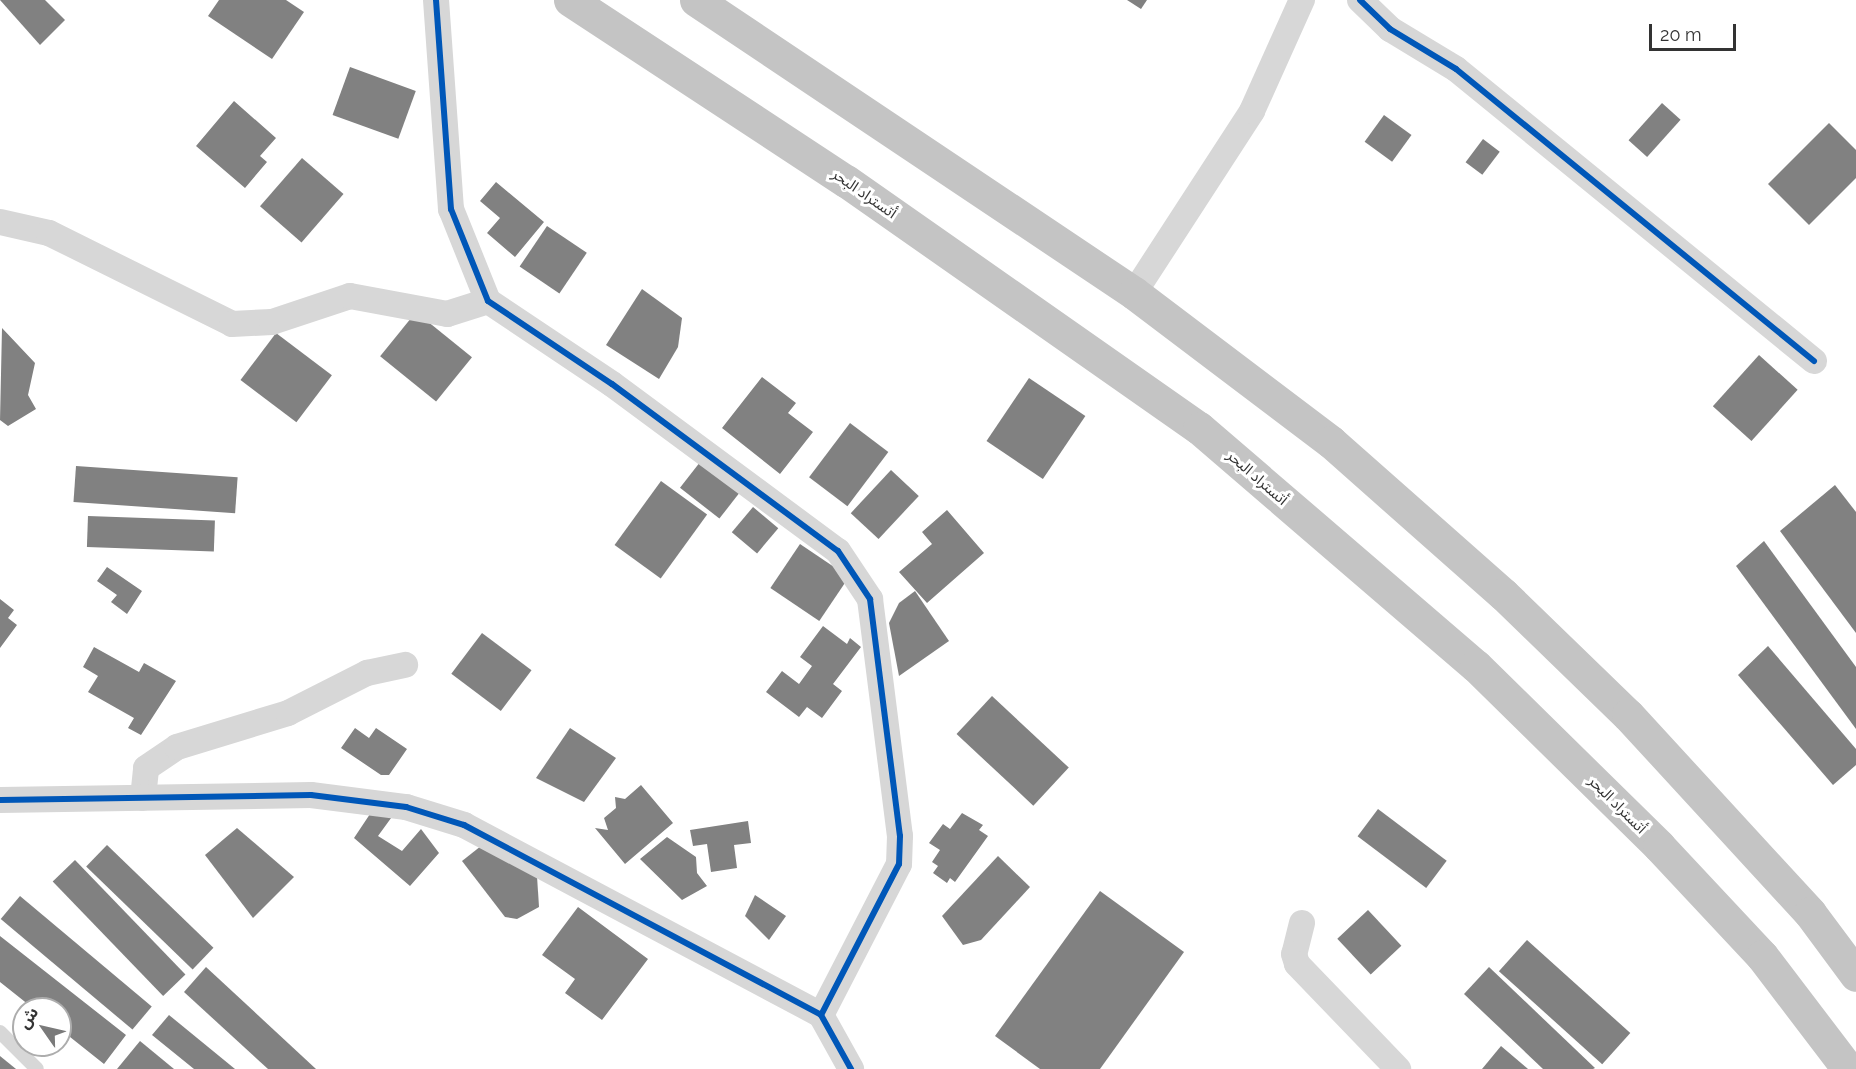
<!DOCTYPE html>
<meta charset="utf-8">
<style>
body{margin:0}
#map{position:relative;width:1856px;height:1069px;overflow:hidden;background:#fff;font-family:Raleway,"Noto Sans Arabic",sans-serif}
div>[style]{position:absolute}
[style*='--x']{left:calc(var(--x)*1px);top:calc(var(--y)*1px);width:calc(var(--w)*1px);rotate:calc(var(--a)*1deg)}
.building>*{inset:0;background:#818181;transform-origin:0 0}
.service>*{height:14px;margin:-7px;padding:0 7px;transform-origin:7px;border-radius:7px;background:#d7d7d7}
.minor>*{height:26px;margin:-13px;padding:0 13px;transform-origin:13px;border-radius:13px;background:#d7d7d7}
.motorway>*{height:33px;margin:-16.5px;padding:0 16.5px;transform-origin:16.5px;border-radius:16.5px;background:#c4c4c4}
.cycleway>*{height:6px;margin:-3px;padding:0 3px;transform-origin:3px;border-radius:3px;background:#0057b8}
span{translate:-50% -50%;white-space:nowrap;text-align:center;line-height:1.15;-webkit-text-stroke:6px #fff;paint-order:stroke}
.street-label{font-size:15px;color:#333}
.north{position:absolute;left:12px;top:997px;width:60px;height:60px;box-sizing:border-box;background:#fff;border:2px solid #adadad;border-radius:50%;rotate:304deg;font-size:16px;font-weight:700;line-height:24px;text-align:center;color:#333}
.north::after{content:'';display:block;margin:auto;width:21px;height:27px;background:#7a7a7a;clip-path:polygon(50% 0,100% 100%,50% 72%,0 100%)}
.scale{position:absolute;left:1649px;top:24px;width:87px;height:27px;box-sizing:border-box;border:3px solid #333;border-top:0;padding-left:8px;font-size:18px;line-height:21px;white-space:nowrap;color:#333;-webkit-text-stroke:4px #fff;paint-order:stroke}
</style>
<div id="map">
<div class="building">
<div style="clip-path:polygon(0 0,45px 0,65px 20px,40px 45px)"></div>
<div style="clip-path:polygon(219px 0,286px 0,304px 12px,272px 59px,208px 16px)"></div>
<div style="clip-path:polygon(1127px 0,1147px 0,1141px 9px)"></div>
<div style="left:350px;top:67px;width:70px;height:51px;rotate:20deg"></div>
<div style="clip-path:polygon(234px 101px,276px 138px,260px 156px,267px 162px,245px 188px,196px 146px)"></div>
<div style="left:1662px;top:103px;width:25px;height:50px;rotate:42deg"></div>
<div style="left:1384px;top:115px;width:34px;height:33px;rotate:36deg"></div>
<div style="clip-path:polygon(1829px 123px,1856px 150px,1856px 178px,1809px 225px,1768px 184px)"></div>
<div style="left:1483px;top:139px;width:21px;height:29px;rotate:37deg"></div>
<div style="left:302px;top:158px;width:55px;height:64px;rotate:41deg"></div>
<div style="clip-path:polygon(496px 182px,544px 222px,515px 257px,487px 233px,500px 218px,480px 201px)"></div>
<div style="left:547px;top:226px;width:48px;height:49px;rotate:34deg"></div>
<div style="clip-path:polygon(642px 289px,682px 318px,678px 347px,659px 379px,606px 345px)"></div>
<div style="left:416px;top:312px;width:72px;height:57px;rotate:39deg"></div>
<div style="clip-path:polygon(2px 328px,35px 363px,28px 395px,36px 409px,8px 426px,0 420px)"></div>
<div style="left:276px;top:333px;width:70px;height:59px;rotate:37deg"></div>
<div style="left:1759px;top:355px;width:52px;height:69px;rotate:42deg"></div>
<div style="clip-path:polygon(762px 377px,796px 403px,788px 413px,813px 432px,780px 474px,722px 428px)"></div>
<div style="left:1029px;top:378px;width:68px;height:76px;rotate:34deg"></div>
<div style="left:850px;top:423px;width:48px;height:68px;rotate:37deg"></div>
<div style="left:704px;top:457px;width:50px;height:39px;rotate:38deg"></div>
<div style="left:76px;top:466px;width:162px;height:36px;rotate:4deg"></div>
<div style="left:891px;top:470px;width:38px;height:59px;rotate:43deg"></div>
<div style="left:661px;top:481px;width:57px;height:79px;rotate:36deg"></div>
<div style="clip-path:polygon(1835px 485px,1856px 512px,1856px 633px,1780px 531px)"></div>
<div style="left:753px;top:507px;width:33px;height:33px;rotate:40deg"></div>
<div style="clip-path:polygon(947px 510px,984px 553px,927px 603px,899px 572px,932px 544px,922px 532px)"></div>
<div style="left:88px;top:516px;width:127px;height:31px;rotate:2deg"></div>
<div style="clip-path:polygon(1764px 541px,1856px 667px,1856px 729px,1736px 566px)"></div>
<div style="left:800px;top:544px;width:59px;height:53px;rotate:34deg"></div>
<div style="clip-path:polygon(107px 567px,142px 591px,127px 614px,111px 602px,117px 595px,97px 581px)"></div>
<div style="clip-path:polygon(915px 591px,949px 641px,899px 676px,889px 623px,899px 603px)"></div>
<div style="clip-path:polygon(0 599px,14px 610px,8px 618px,17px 625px,0 648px)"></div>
<div style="clip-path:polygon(823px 626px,847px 644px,850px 638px,861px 647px,833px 684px,842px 691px,822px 718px,807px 707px,799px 717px,766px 692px,782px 671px,799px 684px,812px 666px,800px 657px)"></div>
<div style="left:482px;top:633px;width:62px;height:51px;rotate:37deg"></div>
<div style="clip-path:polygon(1768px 646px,1856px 749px,1856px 765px,1833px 785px,1738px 675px)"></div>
<div style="clip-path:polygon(94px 647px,139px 672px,144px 663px,176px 681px,141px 735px,128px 728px,134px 718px,88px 692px,98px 676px,83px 667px)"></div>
<div style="left:992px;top:696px;width:105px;height:52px;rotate:43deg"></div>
<div style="clip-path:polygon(355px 728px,369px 738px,376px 728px,407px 749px,389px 775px,381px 775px,341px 748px)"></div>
<div style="clip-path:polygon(570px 728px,616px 758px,584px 802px,536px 778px)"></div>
<div style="clip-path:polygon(641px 785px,673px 823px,625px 864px,595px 828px,608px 830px,604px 818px,616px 808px,615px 797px,625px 799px)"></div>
<div style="clip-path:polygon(374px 808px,394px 814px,378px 836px,402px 851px,421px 829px,439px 853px,410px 886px,354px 838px)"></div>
<div style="left:1378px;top:809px;width:86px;height:34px;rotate:37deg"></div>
<div style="clip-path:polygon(962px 813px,983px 825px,979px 830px,988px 836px,955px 882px,950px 878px,947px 883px,933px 873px,938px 866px,932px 862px,940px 850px,929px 843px,943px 824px,950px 829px)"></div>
<div style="clip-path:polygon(748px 821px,751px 843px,734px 845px,737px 868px,711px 872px,707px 844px,693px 846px,690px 830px)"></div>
<div style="clip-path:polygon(237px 828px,294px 877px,253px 918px,205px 855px)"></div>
<div style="clip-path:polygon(667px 837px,696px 857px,697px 873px,707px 886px,682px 900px,640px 859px)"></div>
<div style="left:107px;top:845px;width:148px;height:30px;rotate:44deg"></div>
<div style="clip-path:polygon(481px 846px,537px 876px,539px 907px,517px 919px,505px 917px,462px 861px)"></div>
<div style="clip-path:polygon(998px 856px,1030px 887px,981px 940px,963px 945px,942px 916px)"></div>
<div style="left:75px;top:860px;width:159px;height:31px;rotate:46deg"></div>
<div style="clip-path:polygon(1100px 891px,1184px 952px,1100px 1069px,1040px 1069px,995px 1036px)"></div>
<div style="clip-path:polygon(755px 895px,786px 916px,769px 940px,745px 916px)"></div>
<div style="left:20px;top:896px;width:172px;height:30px;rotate:40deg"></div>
<div style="clip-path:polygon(578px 907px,648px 959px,602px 1020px,565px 993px,575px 979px,542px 955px)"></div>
<div style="left:1368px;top:910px;width:49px;height:42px;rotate:47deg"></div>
<div style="clip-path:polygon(0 936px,126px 1035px,104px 1064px,60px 1029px,60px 1009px,34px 1009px,0 982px)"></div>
<div style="left:1527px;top:940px;width:139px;height:42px;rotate:42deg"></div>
<div style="clip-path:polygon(206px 967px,316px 1069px,268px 1069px,184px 992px)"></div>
<div style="clip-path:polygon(1489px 967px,1595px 1068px,1593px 1069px,1543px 1069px,1464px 994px)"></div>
<div style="clip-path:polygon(169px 1015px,235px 1069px,194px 1069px,152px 1035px)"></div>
<div style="clip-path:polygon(140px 1041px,174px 1069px,117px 1069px)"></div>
<div style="clip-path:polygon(1501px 1046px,1528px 1069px,1482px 1069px)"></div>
<div style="clip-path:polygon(0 1056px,16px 1069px,0 1069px)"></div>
</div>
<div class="service">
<div style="--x:0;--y:1032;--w:52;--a:45"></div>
</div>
<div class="minor">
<div style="--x:436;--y:0;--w:210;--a:85.9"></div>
<div style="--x:451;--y:209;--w:99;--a:68.1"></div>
<div style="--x:488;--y:301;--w:149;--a:33.8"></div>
<div style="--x:612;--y:384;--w:281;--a:36.5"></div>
<div style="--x:838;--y:551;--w:58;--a:56.3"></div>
<div style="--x:870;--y:599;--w:239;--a:82.8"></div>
<div style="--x:900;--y:836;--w:28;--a:92"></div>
<div style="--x:899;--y:864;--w:170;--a:117.3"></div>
<div style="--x:1360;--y:0;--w:42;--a:44"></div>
<div style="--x:1390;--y:29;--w:77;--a:31.2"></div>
<div style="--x:1456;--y:69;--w:462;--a:39.2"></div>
<div style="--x:0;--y:222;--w:50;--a:12.7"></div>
<div style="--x:49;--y:233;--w:204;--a:26.4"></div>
<div style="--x:232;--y:324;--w:40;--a:-2.9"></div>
<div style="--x:272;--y:322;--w:82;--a:-18.4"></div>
<div style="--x:350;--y:296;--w:99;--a:10.5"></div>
<div style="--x:447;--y:314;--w:43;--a:-17.6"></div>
<div style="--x:1134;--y:293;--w:217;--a:-57"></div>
<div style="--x:1252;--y:111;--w:122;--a:-65.8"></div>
<div style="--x:143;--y:798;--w:30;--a:-84"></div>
<div style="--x:146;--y:768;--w:37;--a:-34"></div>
<div style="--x:177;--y:747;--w:116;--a:-17"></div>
<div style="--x:288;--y:713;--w:89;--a:-26.9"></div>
<div style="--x:367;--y:673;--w:39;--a:-12"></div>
<div style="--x:0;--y:800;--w:311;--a:-0.9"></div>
<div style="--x:311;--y:795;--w:96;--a:7.2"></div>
<div style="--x:406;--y:807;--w:61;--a:17.2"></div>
<div style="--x:464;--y:825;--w:404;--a:28"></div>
<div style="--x:821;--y:1015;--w:62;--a:60.9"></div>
<div style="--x:1302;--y:923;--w:32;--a:104"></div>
<div style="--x:1294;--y:954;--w:10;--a:73"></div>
<div style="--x:1297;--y:964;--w:146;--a:46.1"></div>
</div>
<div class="motorway">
<div style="--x:570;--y:0;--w:330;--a:33.3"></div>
<div style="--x:846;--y:181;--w:431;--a:35"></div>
<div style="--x:1199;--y:428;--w:365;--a:40.7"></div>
<div style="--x:1476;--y:666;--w:257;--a:44.5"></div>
<div style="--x:1659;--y:846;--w:151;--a:46.9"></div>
<div style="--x:1762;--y:956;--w:142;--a:52.7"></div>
<div style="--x:696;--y:0;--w:527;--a:33.78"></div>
<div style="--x:1134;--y:293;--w:247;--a:37.1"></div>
<div style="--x:1331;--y:442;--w:230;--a:41.5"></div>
<div style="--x:1503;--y:594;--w:174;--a:44.1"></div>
<div style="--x:1628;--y:715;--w:269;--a:47.4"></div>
<div style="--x:1810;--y:913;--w:77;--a:53.4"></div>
</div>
<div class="cycleway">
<div style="--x:436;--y:0;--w:210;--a:85.9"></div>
<div style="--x:451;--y:209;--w:99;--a:68.1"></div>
<div style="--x:488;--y:301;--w:149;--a:33.8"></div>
<div style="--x:612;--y:384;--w:281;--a:36.5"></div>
<div style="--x:838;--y:551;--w:58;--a:56.3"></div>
<div style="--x:870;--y:599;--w:239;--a:82.8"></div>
<div style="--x:900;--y:836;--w:28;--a:92"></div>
<div style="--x:899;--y:864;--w:170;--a:117.3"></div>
<div style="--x:1360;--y:0;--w:42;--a:44"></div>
<div style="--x:1390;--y:29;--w:77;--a:31.2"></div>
<div style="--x:1456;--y:69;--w:462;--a:39.2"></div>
<div style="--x:0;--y:800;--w:311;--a:-0.9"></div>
<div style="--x:311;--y:795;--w:96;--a:7.2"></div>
<div style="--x:406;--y:807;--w:61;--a:17.2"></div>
<div style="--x:464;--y:825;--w:404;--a:28"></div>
<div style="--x:821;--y:1015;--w:62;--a:60.9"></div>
</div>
<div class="street-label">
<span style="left:864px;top:194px;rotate:35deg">أتستراد البحر</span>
<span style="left:1257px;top:478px;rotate:41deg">أتستراد البحر</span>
<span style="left:1617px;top:805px;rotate:45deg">أتستراد البحر</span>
</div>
<div class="north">ش</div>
<div class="scale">20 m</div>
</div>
